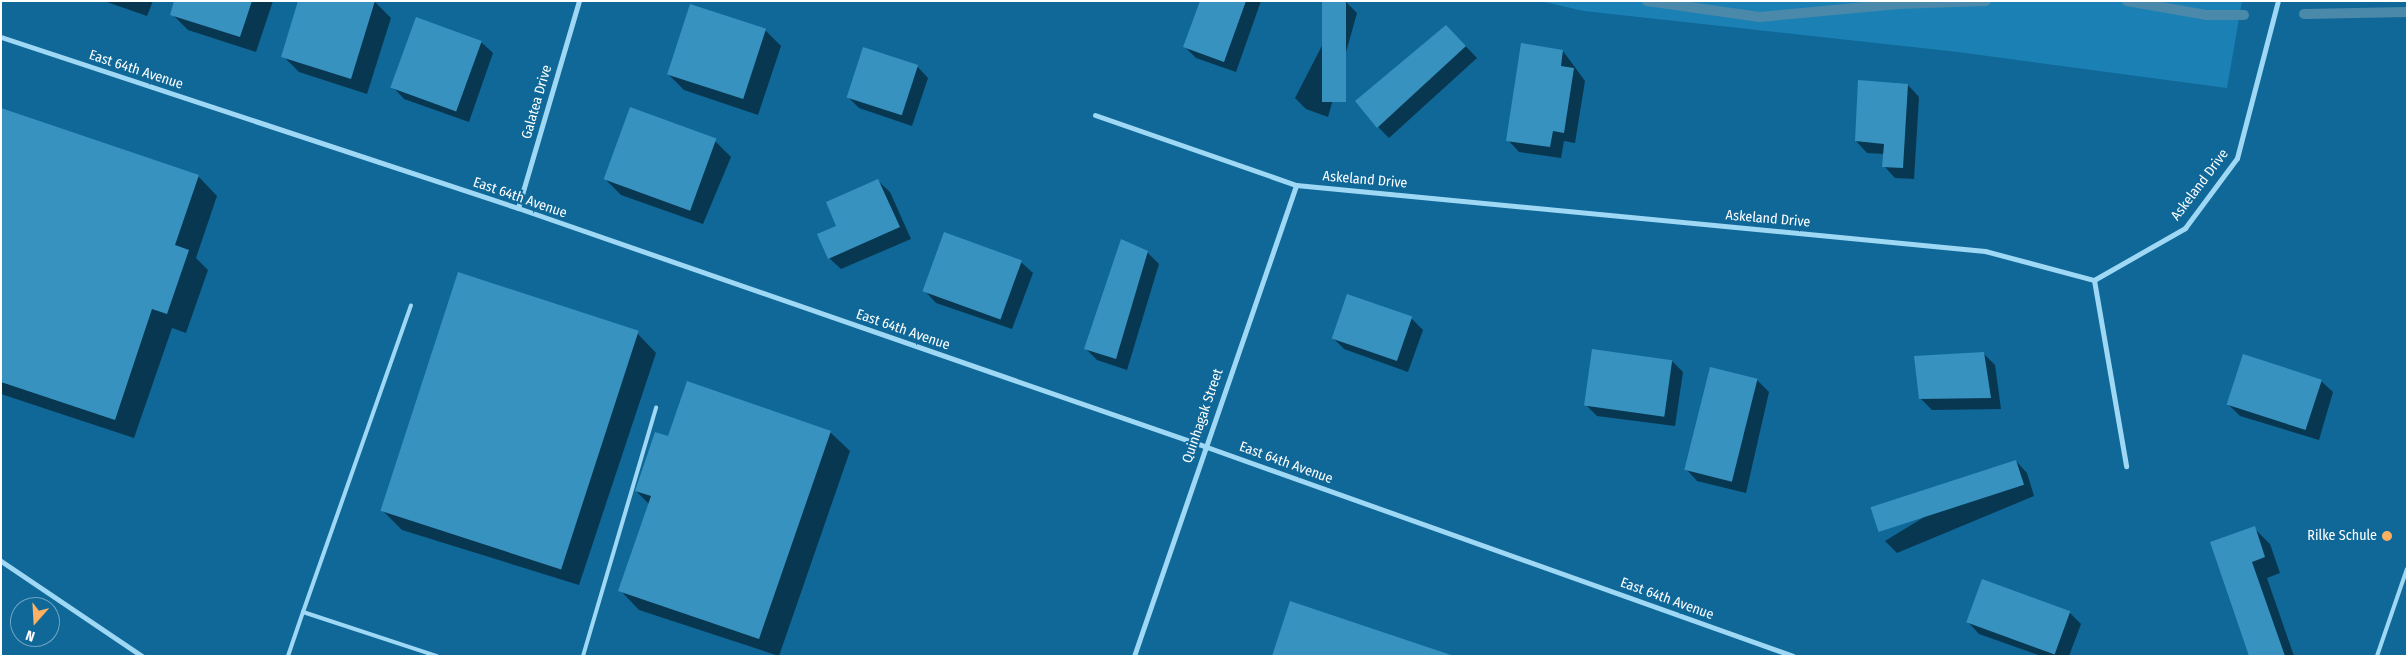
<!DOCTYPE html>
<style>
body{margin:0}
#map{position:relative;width:2408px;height:657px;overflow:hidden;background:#0f6898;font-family:"Fira Sans Condensed",sans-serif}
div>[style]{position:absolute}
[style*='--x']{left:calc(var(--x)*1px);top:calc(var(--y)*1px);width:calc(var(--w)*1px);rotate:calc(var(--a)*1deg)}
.green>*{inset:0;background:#1b81b4}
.shadow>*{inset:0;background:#0007}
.stream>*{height:10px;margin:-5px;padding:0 5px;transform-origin:5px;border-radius:5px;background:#4b89aa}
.building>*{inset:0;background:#3892c0;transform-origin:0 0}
.lane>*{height:4px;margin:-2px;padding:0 2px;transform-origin:2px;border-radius:2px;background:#9fd8f5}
.street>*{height:5px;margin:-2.5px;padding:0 2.5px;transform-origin:2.5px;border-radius:2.5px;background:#9fd8f5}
.dots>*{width:14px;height:14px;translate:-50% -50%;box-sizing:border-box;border:2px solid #0f6898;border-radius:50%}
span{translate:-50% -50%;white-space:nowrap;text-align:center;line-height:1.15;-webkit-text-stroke:4px #0f6898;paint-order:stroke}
.street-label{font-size:14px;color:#fff}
.poi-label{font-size:14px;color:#fff}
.right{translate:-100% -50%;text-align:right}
.frame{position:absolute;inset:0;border:2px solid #fff;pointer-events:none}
.north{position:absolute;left:10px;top:597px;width:50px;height:50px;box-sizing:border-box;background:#0f6898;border:1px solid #6fa4c1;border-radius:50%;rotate:199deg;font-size:14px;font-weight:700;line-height:20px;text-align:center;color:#fff}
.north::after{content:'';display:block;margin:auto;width:18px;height:22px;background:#ffb063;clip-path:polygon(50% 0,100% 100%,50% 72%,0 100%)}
</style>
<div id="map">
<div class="green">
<div style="clip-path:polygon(1540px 1px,2242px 1px,2227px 88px,1958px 52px,1584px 11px)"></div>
</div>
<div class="shadow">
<div style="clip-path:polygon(104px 1px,153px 1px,147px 16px)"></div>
<div style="clip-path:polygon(176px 1px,273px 1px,256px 52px,188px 30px,172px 14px)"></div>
<div style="clip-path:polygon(374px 1px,391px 18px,367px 94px,299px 72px,283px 56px)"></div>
<div style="clip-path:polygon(1201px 1px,1261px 1px,1236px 72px,1196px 58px,1185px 47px)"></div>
<div style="clip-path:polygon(1345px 1px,1357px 13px,1328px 117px,1306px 109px,1295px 98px)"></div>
<div style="clip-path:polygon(765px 30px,781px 46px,758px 115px,684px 90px,668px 74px)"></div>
<div style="clip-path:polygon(1458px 38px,1477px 58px,1389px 138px,1378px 127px)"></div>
<div style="clip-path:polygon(481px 42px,493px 53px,469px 122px,404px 99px,393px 87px)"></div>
<div style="clip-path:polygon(1563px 51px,1585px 81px,1575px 143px,1564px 141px,1561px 158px,1519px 152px,1508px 140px)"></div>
<div style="clip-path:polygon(917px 66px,928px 78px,912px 126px,859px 108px,848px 97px)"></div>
<div style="clip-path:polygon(1908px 85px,1919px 97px,1914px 179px,1895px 178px,1884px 166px,1885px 154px,1867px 153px,1856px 141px)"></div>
<div style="clip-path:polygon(1px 110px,198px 176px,217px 196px,196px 258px,208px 270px,186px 333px,172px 328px,134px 438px,1px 394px)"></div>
<div style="clip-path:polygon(715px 141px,731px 157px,703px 224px,621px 195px,605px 179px)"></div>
<div style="clip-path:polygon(878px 181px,890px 192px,911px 239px,841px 269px,829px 258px,838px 227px)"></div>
<div style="clip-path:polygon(1147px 252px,1159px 264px,1127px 370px,1097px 360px,1085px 348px)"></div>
<div style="clip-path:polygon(1021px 262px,1033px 273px,1012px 329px,936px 303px,925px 291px)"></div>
<div style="clip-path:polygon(1348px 295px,1412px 319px,1423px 330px,1408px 372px,1344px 349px,1333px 338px)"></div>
<div style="clip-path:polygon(637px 333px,656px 353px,579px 585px,402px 530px,383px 511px)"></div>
<div style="clip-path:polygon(1983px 353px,1995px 365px,2001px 409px,1932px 410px,1920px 398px)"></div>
<div style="clip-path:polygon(1672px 361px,1683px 372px,1675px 426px,1597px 416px,1585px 404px)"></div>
<div style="clip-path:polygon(1757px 380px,1769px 392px,1746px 493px,1697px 481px,1686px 469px)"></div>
<div style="clip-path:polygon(2321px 381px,2333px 392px,2319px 440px,2240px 416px,2229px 405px)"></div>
<div style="clip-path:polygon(830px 432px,850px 451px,779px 656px,639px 610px,620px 590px,649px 504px,636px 491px,669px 438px)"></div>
<div style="clip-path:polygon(2016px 461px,2027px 473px,2034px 496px,1897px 553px,1885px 541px)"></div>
<div style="clip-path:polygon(2254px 528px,2270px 544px,2280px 573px,2267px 578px,2294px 656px,2251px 656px,2211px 543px)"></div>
<div style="clip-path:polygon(2069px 612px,2081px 624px,2069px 656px,2041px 656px,1979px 634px,1968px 622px)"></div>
</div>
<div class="stream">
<div style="--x:1647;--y:1;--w:114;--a:8.1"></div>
<div style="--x:1760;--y:17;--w:139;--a:-5.4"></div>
<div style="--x:1898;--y:4;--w:88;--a:-2"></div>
<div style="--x:2127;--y:1;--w:80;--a:10"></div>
<div style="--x:2206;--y:15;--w:38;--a:0"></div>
<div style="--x:2304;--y:14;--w:103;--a:-1.1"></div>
</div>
<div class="building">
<div style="clip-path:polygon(174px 1px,252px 1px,240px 37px,170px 15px)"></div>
<div style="clip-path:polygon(298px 1px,375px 1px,351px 79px,281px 57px)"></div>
<div style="clip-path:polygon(1200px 1px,1246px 1px,1224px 62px,1183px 47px)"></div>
<div style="left:1322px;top:1px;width:24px;height:101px"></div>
<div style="left:690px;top:4px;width:80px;height:74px;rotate:18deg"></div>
<div style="left:416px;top:17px;width:70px;height:75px;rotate:20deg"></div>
<div style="clip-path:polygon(1446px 25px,1466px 46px,1377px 128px,1355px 101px)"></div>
<div style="clip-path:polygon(1521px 43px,1563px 50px,1561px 66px,1574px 68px,1564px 133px,1553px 131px,1550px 147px,1506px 141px)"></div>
<div style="left:863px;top:47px;width:58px;height:53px;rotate:18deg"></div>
<div style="clip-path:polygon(1858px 80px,1908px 84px,1903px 168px,1882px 167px,1884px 144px,1855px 141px)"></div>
<div style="left:630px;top:107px;width:92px;height:77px;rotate:20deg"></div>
<div style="clip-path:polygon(1px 108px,199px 175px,175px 245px,189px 250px,167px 314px,152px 309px,115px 420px,1px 382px)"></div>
<div style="clip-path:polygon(878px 179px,900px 227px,828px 259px,817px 234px,836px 226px,826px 202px)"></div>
<div style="left:944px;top:232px;width:83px;height:63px;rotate:20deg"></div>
<div style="clip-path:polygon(1121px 239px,1148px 251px,1116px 359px,1084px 349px)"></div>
<div style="left:458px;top:272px;width:190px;height:251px;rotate:18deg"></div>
<div style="left:1347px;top:294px;width:69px;height:47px;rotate:19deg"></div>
<div style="left:1592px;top:349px;width:81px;height:57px;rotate:8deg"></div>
<div style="clip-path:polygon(1984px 352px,1991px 398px,1919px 399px,1914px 356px)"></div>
<div style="left:2243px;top:354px;width:83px;height:53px;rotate:18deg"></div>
<div style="left:1710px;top:367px;width:49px;height:106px;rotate:14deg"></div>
<div style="clip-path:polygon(687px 381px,831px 431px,759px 639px,618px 591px,651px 496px,635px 491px,655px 432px,668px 436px)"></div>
<div style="left:2016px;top:460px;width:26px;height:153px;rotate:72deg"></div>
<div style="clip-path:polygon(2255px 526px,2265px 557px,2252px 562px,2285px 656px,2249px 656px,2210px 542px)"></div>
<div style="left:1982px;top:579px;width:94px;height:46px;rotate:20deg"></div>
<div style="clip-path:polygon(1290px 601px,1451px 655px,1451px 656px,1272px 656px)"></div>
</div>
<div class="lane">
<div style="--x:303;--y:612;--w:325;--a:-70.6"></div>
<div style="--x:288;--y:656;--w:46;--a:-71.2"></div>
<div style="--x:303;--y:612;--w:141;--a:18.2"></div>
<div style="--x:583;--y:656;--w:259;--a:-73.6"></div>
<div style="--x:2377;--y:656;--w:92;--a:-71"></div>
</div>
<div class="street">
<div style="--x:1;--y:37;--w:545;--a:18.3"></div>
<div style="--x:518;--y:208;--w:726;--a:19.13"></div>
<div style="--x:1204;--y:446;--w:625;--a:19.62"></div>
<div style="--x:1095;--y:115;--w:213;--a:19.2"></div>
<div style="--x:1296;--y:185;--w:692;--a:5.47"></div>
<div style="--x:1985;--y:251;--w:113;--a:14.9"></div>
<div style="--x:2094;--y:280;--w:105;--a:-29.7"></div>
<div style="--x:2185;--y:228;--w:87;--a:-53.4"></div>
<div style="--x:2237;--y:158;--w:162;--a:-75.4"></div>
<div style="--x:518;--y:208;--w:216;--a:-73.6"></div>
<div style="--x:2094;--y:280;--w:189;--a:80.2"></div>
<div style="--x:1;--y:561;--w:170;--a:34"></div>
<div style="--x:1134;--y:656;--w:498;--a:-71"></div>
</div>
<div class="dots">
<div style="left:2387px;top:536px;background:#ffb063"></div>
</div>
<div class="street-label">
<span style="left:136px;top:70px;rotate:18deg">East 64th Avenue</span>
<span style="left:537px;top:102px;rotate:-74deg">Galatea Drive</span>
<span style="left:1365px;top:180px;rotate:5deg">Askeland Drive</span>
<span style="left:2200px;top:185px;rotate:-53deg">Askeland Drive</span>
<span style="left:520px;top:198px;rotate:19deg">East 64th Avenue</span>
<span style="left:1768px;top:219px;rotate:5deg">Askeland Drive</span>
<span style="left:903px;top:330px;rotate:19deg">East 64th Avenue</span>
<span style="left:1203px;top:416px;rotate:-71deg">Quinhagak Street</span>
<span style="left:1286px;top:463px;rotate:20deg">East 64th Avenue</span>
<span style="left:1667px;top:599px;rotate:20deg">East 64th Avenue</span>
</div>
<div class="poi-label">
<span class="right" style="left:2377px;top:536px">Rilke Schule</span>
</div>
<div class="frame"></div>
<div class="north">N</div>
</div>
